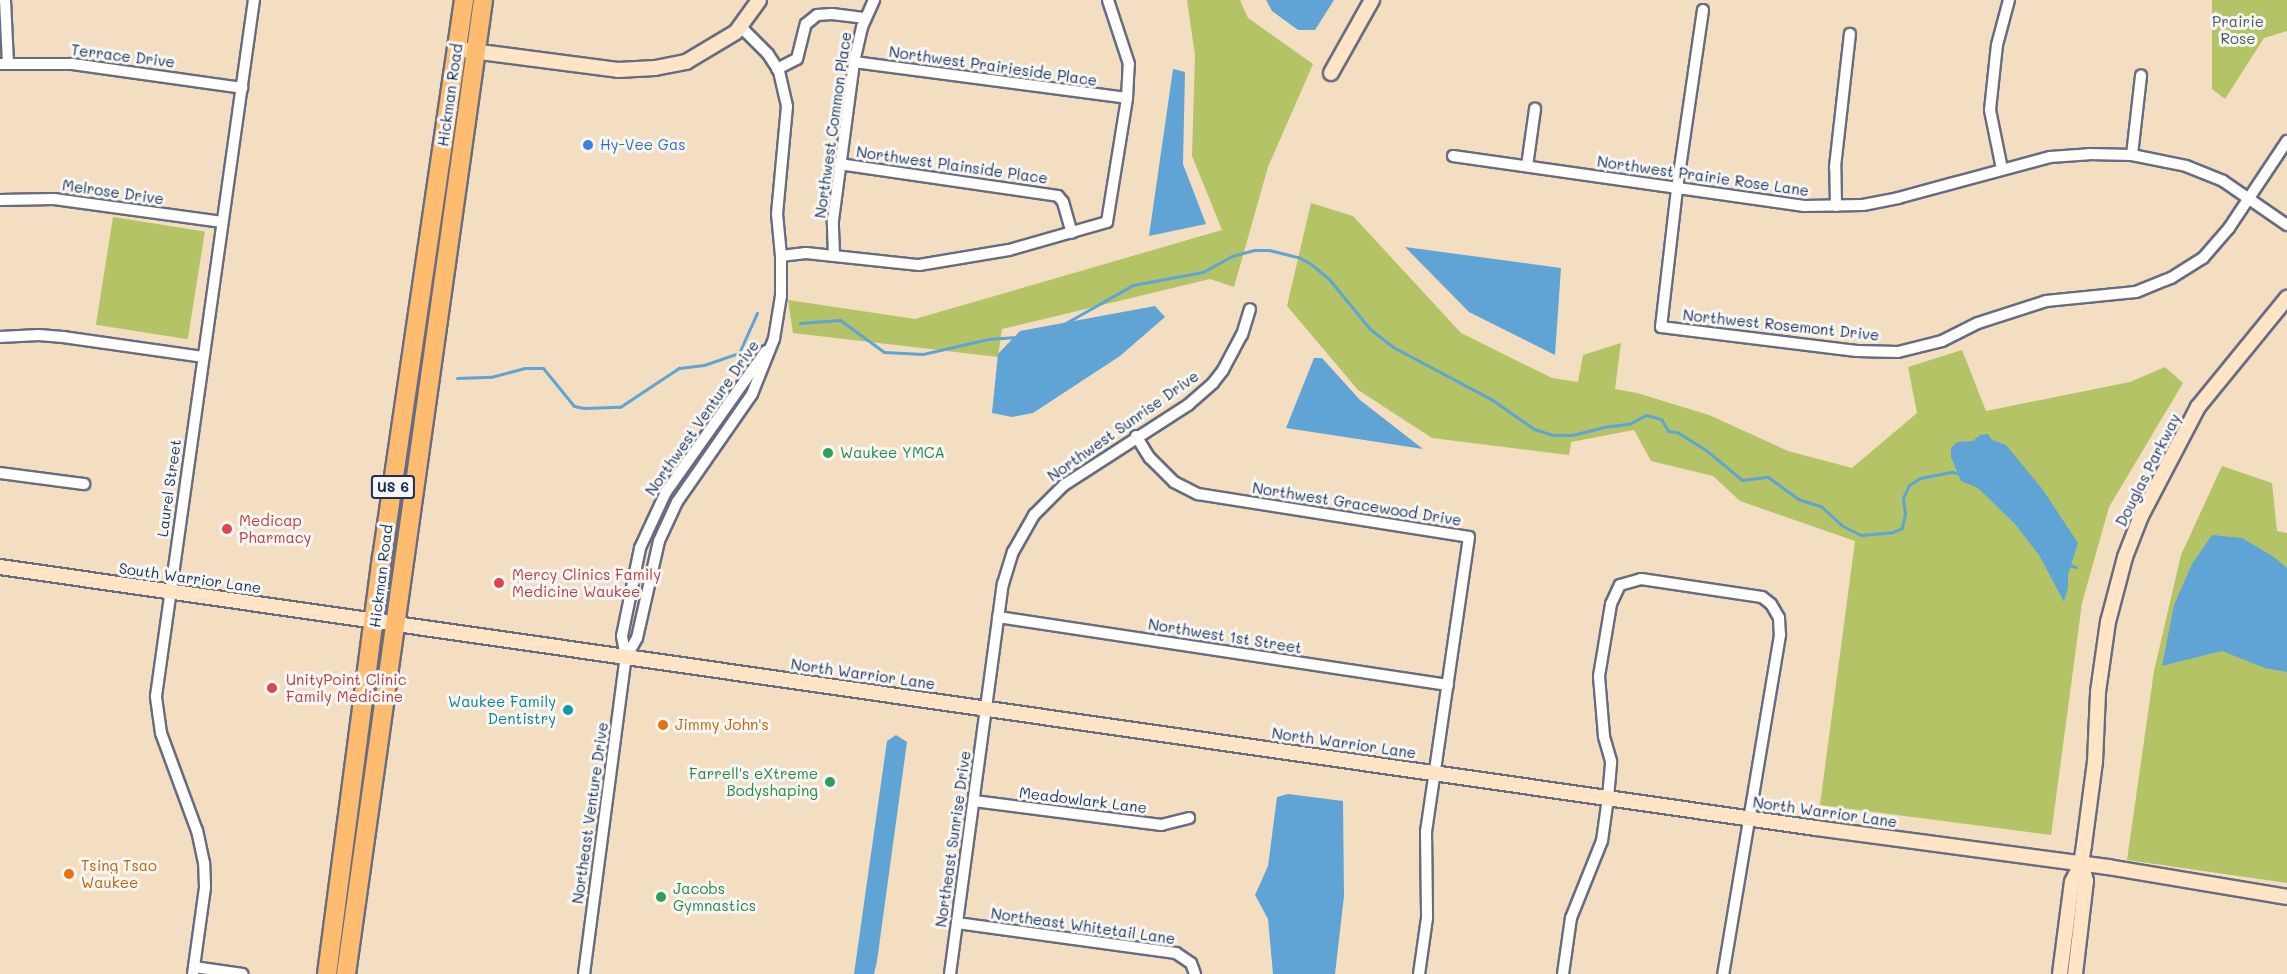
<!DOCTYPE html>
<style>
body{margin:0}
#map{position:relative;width:2287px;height:974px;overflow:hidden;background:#f3dec1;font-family:Mali,sans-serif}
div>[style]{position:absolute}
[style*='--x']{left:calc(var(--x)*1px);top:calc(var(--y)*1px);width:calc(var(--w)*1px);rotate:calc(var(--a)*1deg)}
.green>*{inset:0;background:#b3c366;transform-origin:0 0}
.water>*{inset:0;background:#60a4d5}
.stream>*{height:3px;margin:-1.5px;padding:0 1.5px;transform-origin:1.5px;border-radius:1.5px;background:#60a4d5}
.roads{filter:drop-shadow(2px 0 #676c81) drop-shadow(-2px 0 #676c81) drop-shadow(0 2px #676c81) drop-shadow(0 -2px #676c81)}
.street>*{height:10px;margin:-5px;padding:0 5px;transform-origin:5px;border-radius:5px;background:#fff}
.secondary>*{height:14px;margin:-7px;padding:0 7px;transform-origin:7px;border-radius:7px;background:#ffe4c6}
.highway>*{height:18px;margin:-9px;padding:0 9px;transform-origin:9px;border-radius:9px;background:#febc70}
.dots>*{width:16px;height:16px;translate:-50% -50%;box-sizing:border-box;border:3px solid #f6f6f2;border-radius:50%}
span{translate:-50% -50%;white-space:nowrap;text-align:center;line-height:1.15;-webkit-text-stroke:6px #f6f6f2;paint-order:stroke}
.shield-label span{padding:2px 4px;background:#f6f6f2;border:2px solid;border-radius:4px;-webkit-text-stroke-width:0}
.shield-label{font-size:14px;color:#1b2f5e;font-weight:700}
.park-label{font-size:15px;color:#495b60}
.street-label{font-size:15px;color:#1b2f5e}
.shop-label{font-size:15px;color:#366cbe}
.left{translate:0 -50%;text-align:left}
.leisure-label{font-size:15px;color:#27864d}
.right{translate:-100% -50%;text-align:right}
.health-label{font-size:15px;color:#be3a42}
.culture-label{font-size:15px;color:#0d838f}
.food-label{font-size:15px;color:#c56008}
</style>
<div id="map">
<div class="green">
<div style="clip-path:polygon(1187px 0,1240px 0,1248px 18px,1313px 64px,1268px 167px,1234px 287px,1210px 279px,1002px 329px,998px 357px,793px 333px,788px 300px,915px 319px,1222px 230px,1192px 156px,1195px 55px)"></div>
<div style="clip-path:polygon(2212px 0,2287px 0,2287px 31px,2264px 38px,2225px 99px,2212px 89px)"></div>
<div style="clip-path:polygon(1311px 203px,1353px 216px,1461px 333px,1552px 378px,1578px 382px,1583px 355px,1621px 343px,1615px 389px,1637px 393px,1709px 415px,1788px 451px,1852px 468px,1917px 413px,1908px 367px,1962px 350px,1986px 411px,2130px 382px,2165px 367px,2183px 383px,2109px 507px,2082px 603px,2051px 835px,1820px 805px,1855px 541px,1740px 501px,1713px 476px,1651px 461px,1634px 430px,1571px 442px,1569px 455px,1432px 438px,1358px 390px,1287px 306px)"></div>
<div style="left:113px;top:217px;width:93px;height:109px;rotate:9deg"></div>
<div style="clip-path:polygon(2222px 466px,2272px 483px,2277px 531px,2287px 533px,2287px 883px,2127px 860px,2154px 671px,2181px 555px)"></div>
</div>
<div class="water">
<div style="clip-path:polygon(1266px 0,1334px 0,1315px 30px,1298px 30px,1272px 11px)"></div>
<div style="clip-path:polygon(1173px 69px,1185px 72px,1183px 164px,1206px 224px,1149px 236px)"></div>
<div style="clip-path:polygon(1405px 247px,1561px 268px,1555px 355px,1469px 312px)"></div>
<div style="clip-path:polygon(1155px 306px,1165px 317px,1120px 356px,1033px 413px,1012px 417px,992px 413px,998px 354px,1020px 331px)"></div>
<div style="clip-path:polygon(1314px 358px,1322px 358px,1360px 400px,1423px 449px,1286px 428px)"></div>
<div style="clip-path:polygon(1988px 434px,1992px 440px,2006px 445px,2043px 490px,2078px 543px,2068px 575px,2068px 587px,2064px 602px,2039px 555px,2015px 524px,1978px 488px,1961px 481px,1951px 457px,1951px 448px,1957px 442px,1973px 441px,1980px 435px)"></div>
<div style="clip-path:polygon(2212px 535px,2242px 538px,2274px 557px,2287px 568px,2287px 672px,2265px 668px,2222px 651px,2162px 666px,2174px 605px,2192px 564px)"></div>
<div style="clip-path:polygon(896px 735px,907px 742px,877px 961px,874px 974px,854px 974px,887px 741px)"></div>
<div style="clip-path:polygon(1288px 794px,1343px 801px,1344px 896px,1335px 974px,1273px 974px,1268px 919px,1255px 895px,1268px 866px,1277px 797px)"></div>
</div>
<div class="stream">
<div style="--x:800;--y:323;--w:40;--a:-4.3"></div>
<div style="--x:840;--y:320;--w:54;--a:36"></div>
<div style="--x:884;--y:352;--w:39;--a:3"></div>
<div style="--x:923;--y:354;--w:67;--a:-13"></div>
<div style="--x:988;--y:339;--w:29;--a:-4"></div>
<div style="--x:1064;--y:324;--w:79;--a:-29.5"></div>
<div style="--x:1133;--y:285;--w:71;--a:-10.5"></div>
<div style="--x:1203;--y:272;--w:33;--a:-29"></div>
<div style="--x:1232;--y:256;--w:23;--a:-15"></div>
<div style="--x:1254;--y:250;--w:15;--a:0"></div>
<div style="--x:1269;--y:250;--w:30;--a:14"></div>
<div style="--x:1298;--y:257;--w:15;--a:28"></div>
<div style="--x:1311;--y:264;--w:23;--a:40"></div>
<div style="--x:1329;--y:279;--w:65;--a:50.6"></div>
<div style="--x:1370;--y:329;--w:29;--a:38"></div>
<div style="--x:1393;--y:347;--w:111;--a:28"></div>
<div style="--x:1491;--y:399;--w:52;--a:34.9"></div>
<div style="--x:1534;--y:429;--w:20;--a:18"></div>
<div style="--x:1553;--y:435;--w:19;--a:0"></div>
<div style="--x:1572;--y:435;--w:32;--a:-14"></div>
<div style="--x:1603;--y:427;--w:26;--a:-7"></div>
<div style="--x:1629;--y:424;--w:19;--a:-28"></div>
<div style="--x:1646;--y:415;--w:16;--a:15"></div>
<div style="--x:1661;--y:419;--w:14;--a:60"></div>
<div style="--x:1668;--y:431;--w:9;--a:6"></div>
<div style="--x:1677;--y:432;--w:34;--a:32"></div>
<div style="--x:1706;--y:450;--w:47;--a:39.8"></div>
<div style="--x:1742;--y:480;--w:26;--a:-7"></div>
<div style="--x:1768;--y:477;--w:37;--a:36"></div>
<div style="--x:1798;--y:499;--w:25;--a:18"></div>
<div style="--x:1822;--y:507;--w:26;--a:43"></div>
<div style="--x:1841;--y:525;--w:22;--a:27"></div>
<div style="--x:1861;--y:535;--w:32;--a:-5"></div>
<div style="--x:1893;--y:532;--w:10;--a:-24"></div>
<div style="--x:1902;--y:528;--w:14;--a:-78"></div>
<div style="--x:1905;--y:514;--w:16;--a:-97"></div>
<div style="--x:1903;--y:498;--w:14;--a:-65"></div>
<div style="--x:1909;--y:485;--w:13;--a:-32"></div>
<div style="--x:1920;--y:478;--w:33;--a:-11"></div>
<div style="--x:1952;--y:472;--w:9;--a:13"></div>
<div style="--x:457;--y:378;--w:34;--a:-2"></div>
<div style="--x:491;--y:377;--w:34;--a:-15"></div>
<div style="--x:524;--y:368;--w:19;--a:0"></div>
<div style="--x:543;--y:368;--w:49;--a:50.8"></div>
<div style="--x:574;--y:406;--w:10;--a:11"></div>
<div style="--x:584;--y:408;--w:36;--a:-2"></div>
<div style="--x:620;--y:407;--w:71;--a:-33.5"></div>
<div style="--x:679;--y:368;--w:25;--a:-7"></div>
<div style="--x:704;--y:365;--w:37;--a:-19"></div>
<div style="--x:739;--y:353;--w:44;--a:-65.8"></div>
<div style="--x:2068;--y:565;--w:8;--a:14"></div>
</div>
<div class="roads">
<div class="street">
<div style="--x:5;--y:0;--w:63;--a:87.3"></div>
<div style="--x:1703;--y:10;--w:181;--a:98.3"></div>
<div style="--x:1677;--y:189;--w:139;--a:96.6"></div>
<div style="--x:1661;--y:327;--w:197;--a:7"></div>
<div style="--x:1857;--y:351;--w:41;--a:1.4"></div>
<div style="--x:1898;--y:352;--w:45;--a:-14"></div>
<div style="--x:1942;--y:341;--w:40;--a:-26.6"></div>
<div style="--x:1978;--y:323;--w:71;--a:-17.9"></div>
<div style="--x:2046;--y:301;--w:90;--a:-5.7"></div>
<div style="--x:2136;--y:292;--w:38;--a:-22"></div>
<div style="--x:2171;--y:278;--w:38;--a:-32"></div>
<div style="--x:2203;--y:258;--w:40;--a:-49"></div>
<div style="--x:2229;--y:228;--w:105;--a:-56.3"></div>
<div style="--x:854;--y:62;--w:275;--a:7.5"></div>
<div style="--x:0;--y:64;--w:72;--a:0"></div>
<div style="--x:72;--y:64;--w:172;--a:8"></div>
<div style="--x:777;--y:69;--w:22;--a:-27"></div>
<div style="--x:797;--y:59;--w:36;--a:-76"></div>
<div style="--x:806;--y:24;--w:14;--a:-39"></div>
<div style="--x:817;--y:15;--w:15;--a:-4"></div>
<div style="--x:832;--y:14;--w:34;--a:7"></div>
<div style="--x:2132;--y:155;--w:80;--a:-83.5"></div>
<div style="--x:1453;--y:156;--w:355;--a:8.1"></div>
<div style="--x:1804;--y:206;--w:59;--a:-1"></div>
<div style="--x:1863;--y:205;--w:36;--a:-11"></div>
<div style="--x:1898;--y:198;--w:157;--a:-15.1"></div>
<div style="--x:2050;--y:157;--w:39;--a:-4"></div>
<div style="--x:2089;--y:154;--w:43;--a:1.3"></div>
<div style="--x:2132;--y:155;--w:55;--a:11.5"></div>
<div style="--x:2186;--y:166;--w:40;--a:22"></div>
<div style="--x:2223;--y:181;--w:78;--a:34.5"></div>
<div style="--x:839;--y:164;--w:221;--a:8.3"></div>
<div style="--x:1058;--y:196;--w:8;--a:50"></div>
<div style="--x:1063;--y:202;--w:32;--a:74"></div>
<div style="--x:1527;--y:166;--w:58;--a:-82"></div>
<div style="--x:2002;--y:169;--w:60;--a:-101.5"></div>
<div style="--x:1990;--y:110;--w:65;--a:-83.9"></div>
<div style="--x:1997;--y:45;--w:47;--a:-75.1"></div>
<div style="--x:0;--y:200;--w:54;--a:-1.1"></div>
<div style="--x:54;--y:199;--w:170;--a:7.8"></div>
<div style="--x:1836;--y:206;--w:39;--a:-91"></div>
<div style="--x:1835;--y:167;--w:134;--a:-83.6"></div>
<div style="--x:781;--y:256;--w:25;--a:-7"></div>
<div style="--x:806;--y:253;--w:114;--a:6.1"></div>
<div style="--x:919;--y:265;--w:91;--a:-9.5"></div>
<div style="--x:1009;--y:250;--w:102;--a:-15.9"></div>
<div style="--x:1107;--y:222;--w:126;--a:-80.8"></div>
<div style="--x:1127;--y:98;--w:34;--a:-87"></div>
<div style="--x:1129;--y:64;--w:67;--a:-108.2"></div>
<div style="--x:834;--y:256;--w:36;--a:-92"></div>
<div style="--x:833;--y:220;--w:159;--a:-82.4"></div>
<div style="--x:854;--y:62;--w:36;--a:-77"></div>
<div style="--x:862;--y:27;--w:30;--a:-66"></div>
<div style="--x:0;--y:337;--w:39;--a:-3"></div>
<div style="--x:39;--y:335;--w:24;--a:5"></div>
<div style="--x:63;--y:337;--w:141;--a:8.1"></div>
<div style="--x:1136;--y:436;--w:26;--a:58"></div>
<div style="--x:1150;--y:458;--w:34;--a:45"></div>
<div style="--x:1174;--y:482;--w:27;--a:27"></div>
<div style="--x:1198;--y:494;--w:274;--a:9"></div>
<div style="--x:1469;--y:537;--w:297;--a:98.3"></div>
<div style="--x:1426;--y:831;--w:87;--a:89.3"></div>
<div style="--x:1427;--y:918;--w:57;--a:98.1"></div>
<div style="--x:0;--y:473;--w:85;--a:7.5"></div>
<div style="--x:998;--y:617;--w:455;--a:8.6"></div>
<div style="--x:626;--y:657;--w:22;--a:-60"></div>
<div style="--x:637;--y:638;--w:99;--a:-77.2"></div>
<div style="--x:659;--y:541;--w:43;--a:-65.2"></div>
<div style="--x:677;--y:502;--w:131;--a:-55.2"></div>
<div style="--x:752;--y:394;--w:59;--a:-68.2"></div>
<div style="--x:774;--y:339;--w:44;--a:-80.8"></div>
<div style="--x:781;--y:296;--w:40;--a:-90"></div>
<div style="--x:781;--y:256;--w:42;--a:-95.4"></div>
<div style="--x:777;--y:214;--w:108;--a:-84.7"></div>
<div style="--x:787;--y:106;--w:36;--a:-103"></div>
<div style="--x:779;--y:71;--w:20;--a:-123"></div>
<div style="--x:768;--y:54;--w:38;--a:-135"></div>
<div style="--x:974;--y:801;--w:189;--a:7.3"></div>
<div style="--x:1161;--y:825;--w:29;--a:-14"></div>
<div style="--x:957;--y:923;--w:221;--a:7.8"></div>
<div style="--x:1176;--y:953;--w:18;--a:34"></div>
<div style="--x:1191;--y:963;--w:12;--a:70"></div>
<div style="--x:194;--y:967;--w:49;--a:8.1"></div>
<div style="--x:193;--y:974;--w:88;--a:-82.1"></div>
<div style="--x:205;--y:887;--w:24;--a:-92"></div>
<div style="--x:204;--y:863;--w:33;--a:-102"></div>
<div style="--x:197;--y:831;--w:104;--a:-110.2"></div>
<div style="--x:161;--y:733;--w:37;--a:-98"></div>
<div style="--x:156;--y:696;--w:703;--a:-81.99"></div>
<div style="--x:584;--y:974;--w:320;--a:-82.5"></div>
<div style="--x:626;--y:657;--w:21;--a:-101"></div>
<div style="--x:622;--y:636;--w:90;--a:-78.4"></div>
<div style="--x:640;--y:548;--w:62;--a:-65.1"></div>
<div style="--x:666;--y:492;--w:173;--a:-54.7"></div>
<div style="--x:950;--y:974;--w:394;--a:-82.3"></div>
<div style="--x:1003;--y:584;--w:34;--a:-73"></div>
<div style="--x:1013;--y:552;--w:43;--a:-60.4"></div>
<div style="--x:1034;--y:515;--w:42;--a:-45"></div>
<div style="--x:1064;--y:485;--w:148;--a:-32.8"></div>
<div style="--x:1188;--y:405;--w:33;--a:-41"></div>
<div style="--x:1213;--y:383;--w:16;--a:-52"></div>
<div style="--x:1223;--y:370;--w:40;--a:-62"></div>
<div style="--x:1242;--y:335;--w:27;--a:-73"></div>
<div style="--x:1563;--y:974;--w:57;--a:-81.9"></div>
<div style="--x:1571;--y:918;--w:83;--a:-68.1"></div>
<div style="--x:1602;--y:841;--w:43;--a:-82.1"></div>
<div style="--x:1608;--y:798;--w:37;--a:-85"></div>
<div style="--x:1611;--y:761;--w:26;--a:-106"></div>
<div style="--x:1604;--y:736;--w:60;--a:-94.8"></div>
<div style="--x:1599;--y:676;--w:73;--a:-80.5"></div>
<div style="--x:1611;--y:604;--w:21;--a:-65"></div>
<div style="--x:1620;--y:585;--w:22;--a:-16"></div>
<div style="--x:1641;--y:579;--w:122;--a:8.5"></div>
<div style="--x:1762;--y:597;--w:11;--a:38"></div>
<div style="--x:1771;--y:604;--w:16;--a:60"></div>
<div style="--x:1779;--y:618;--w:17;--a:87"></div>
<div style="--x:1780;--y:635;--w:344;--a:99.5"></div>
</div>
<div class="secondary">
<div style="--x:457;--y:49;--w:162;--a:7.4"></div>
<div style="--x:618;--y:70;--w:37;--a:-3"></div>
<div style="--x:655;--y:68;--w:32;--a:-11"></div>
<div style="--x:686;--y:62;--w:58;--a:-31"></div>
<div style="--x:736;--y:32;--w:39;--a:-54"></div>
<div style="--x:1331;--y:73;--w:84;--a:-60.7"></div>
<div style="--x:0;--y:567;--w:1835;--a:8.18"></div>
<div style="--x:1816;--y:828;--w:295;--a:7.6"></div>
<div style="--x:2108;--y:867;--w:181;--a:9.5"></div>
<div style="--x:2060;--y:974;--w:93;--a:-82.6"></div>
<div style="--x:2072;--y:882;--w:20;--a:-63"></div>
<div style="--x:2081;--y:864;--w:19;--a:-81"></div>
<div style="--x:2084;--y:845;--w:84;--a:-82.5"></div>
<div style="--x:2095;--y:762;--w:70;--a:-87.5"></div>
<div style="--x:2098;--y:692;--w:71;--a:-81.9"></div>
<div style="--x:2108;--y:622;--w:67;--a:-75.3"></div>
<div style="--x:2125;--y:557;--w:44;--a:-68.7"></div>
<div style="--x:2141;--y:516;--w:123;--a:-62.4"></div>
<div style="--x:2198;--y:407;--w:141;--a:-50.8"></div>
<div style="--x:2075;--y:974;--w:94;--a:-83.3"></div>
<div style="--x:2086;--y:881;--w:18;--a:-106"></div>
</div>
<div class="highway">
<div style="--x:327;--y:974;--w:420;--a:-82.5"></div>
<div style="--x:382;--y:558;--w:564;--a:-81.64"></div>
<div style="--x:346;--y:974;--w:984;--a:-81.99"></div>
</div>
</div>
<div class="dots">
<div style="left:588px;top:145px;background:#3f7fe0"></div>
<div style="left:828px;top:453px;background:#2e9e5b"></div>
<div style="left:227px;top:529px;background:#e0444e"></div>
<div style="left:499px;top:583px;background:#e0444e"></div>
<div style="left:272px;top:688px;background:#e0444e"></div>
<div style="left:568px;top:710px;background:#0f9aa8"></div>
<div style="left:663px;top:725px;background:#e8710a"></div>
<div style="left:830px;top:782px;background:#2e9e5b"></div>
<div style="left:69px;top:874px;background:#e8710a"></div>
<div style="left:661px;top:897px;background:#2e9e5b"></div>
</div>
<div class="shield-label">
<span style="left:393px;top:487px">US 6</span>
</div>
<div class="park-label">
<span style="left:2238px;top:30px">Prairie<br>Rose</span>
</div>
<div class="street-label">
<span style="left:123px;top:56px;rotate:7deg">Terrace Drive</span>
<span style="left:993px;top:66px;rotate:8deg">Northwest Prairieside Place</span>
<span style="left:450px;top:95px;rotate:-82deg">Hickman Road</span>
<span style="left:833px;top:125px;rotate:-82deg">Northwest Common Place</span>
<span style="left:952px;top:165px;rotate:8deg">Northwest Plainside Place</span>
<span style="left:1703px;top:176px;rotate:8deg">Northwest Prairie Rose Lane</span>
<span style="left:113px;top:192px;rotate:8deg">Melrose Drive</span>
<span style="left:1781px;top:325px;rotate:6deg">Northwest Rosemont Drive</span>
<span style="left:702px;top:418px;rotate:-55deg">Northwest Venture Drive</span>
<span style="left:1123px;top:426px;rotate:-35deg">Northwest Sunrise Drive</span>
<span style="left:2148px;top:470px;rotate:-63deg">Douglas Parkway</span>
<span style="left:169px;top:488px;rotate:-82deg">Laurel Street</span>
<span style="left:1357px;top:504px;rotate:9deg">Northwest Gracewood Drive</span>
<span style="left:381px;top:576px;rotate:-83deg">Hickman Road</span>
<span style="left:190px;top:578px;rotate:8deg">South Warrior Lane</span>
<span style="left:1225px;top:636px;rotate:9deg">Northwest 1st Street</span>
<span style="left:863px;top:674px;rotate:8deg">North Warrior Lane</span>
<span style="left:1344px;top:743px;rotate:8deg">North Warrior Lane</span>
<span style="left:1083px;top:800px;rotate:7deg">Meadowlark Lane</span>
<span style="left:1825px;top:812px;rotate:8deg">North Warrior Lane</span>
<span style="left:590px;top:813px;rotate:-82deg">Northeast Venture Drive</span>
<span style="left:953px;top:839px;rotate:-82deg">Northeast Sunrise Drive</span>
<span style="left:1083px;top:926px;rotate:8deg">Northeast Whitetail Lane</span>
</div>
<div class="shop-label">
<span class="left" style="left:600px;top:145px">Hy-Vee Gas</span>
</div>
<div class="leisure-label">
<span class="left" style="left:840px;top:453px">Waukee YMCA</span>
<span class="right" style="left:818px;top:782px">Farrell's eXtreme<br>Bodyshaping</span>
<span class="left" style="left:673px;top:897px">Jacobs<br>Gymnastics</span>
</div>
<div class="health-label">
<span class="left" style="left:239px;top:529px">Medicap<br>Pharmacy</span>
<span class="left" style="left:512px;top:583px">Mercy Clinics Family<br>Medicine Waukee</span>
<span class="left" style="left:286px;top:688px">UnityPoint Clinic<br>Family Medicine</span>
</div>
<div class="culture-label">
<span class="right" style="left:556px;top:710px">Waukee Family<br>Dentistry</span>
</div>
<div class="food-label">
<span class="left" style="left:675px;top:725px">Jimmy John's</span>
<span class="left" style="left:81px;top:874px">Tsing Tsao<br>Waukee</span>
</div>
</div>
